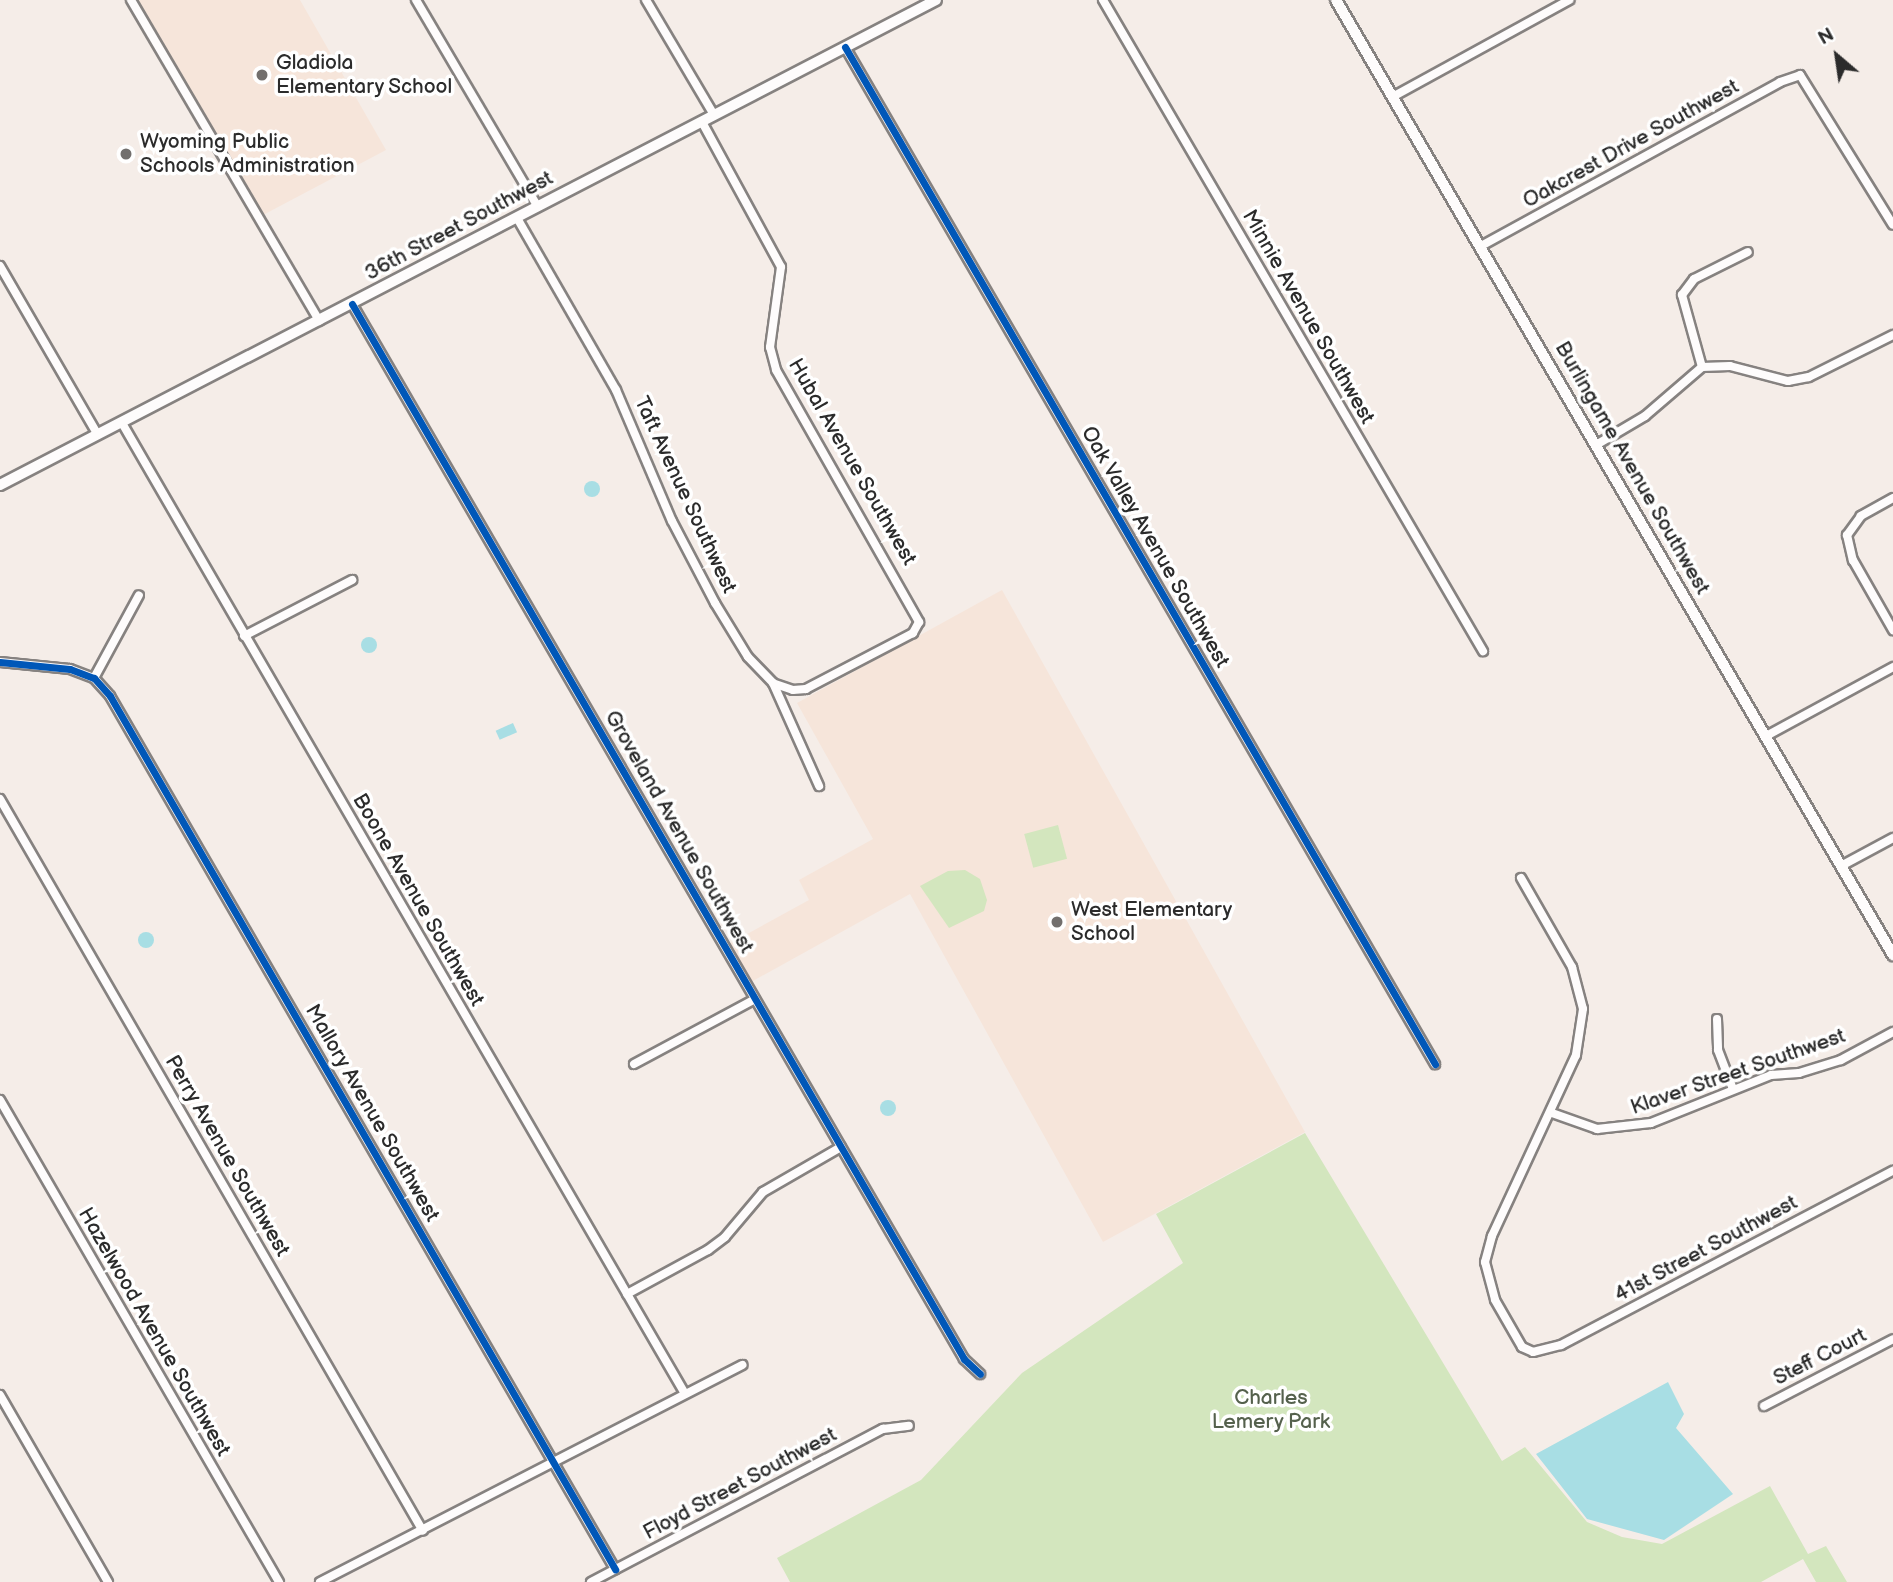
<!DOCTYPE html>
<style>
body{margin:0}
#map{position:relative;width:1893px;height:1582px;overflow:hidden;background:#f5ede8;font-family:"Balsamiq Sans",sans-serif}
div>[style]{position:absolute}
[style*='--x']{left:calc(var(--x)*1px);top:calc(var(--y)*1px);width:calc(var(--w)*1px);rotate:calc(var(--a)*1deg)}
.built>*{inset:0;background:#f6e5da}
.green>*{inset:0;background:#d3e6be;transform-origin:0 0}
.water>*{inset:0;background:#a8dee4;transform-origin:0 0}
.round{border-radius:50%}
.roads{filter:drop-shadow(2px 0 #868280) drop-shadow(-2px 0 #868280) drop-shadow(0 2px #868280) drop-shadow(0 -2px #868280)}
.street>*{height:8px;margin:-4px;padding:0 4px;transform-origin:4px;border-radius:4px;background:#fefcfc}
.secondary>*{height:10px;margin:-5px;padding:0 5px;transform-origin:5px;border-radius:5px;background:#fefcfc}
.cycleway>*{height:7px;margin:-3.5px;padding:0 3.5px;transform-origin:3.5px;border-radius:3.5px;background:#0057b8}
.dots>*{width:19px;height:19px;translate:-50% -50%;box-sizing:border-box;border:4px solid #fff;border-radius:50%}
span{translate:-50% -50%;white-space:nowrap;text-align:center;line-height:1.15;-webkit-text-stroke:7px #fff;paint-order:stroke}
.poi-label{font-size:21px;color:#2b2b2b}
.left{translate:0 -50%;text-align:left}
.street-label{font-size:21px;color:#2b2b2b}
.park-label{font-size:21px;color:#55614d}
.north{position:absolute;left:1802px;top:21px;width:70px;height:70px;-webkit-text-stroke:5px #fff;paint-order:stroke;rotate:331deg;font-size:19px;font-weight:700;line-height:28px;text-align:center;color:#2b2b2b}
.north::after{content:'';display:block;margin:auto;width:24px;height:32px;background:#2b2b2b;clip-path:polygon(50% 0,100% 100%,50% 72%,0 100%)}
</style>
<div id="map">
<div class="built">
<div style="clip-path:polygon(138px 0,300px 0,386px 150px,263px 215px)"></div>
<div style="clip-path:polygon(1002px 590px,1305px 1132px,1103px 1242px,910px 894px,751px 982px,729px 944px,809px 900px,799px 880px,873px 839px,797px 703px)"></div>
</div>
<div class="green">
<div style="left:1058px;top:825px;width:35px;height:35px;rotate:75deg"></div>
<div style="clip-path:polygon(965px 870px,980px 879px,987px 900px,984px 911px,949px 928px,920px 886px,948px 871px)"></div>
<div style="clip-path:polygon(1305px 1133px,1502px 1461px,1525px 1447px,1587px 1522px,1622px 1537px,1662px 1544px,1770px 1486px,1808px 1554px,1826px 1546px,1847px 1582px,1816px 1582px,1803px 1559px,1761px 1582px,790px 1582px,777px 1558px,921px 1480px,1022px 1373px,1183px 1263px,1156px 1214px)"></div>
</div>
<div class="water">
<div class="round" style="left:584px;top:481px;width:16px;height:16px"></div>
<div class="round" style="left:361px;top:637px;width:16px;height:16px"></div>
<div style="left:513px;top:723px;width:10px;height:19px;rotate:66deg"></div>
<div class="round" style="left:138px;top:932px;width:16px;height:16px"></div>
<div class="round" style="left:880px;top:1100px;width:16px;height:16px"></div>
<div style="clip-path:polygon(1668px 1382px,1684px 1414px,1676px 1428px,1733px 1494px,1664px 1540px,1587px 1519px,1536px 1454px)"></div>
</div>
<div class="roads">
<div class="street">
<div style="--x:131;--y:0;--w:372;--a:59.6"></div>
<div style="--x:416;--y:0;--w:240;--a:59.5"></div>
<div style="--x:646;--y:0;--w:134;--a:59.4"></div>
<div style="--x:1103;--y:0;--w:754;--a:59.73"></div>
<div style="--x:845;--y:47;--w:1176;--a:59.88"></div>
<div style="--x:1394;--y:96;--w:200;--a:-28.7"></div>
<div style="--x:702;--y:122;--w:165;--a:61.4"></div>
<div style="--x:781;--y:267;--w:81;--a:97.8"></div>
<div style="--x:770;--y:347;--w:24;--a:75"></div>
<div style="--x:776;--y:370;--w:290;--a:60.4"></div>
<div style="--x:919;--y:622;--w:13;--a:119"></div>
<div style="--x:913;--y:633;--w:121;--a:152.4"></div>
<div style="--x:806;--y:689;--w:13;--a:176"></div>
<div style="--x:793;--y:690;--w:21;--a:-161"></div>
<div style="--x:517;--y:218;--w:198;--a:60.1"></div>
<div style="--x:616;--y:390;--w:142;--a:66.9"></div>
<div style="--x:672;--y:521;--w:93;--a:62.3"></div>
<div style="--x:715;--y:603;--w:63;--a:58.6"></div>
<div style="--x:748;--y:657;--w:36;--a:46"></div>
<div style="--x:773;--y:683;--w:113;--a:65.9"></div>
<div style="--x:1481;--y:246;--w:341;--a:-28.7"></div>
<div style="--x:1780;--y:82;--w:21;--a:-19"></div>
<div style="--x:1800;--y:75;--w:176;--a:58.2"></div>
<div style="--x:0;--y:266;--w:195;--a:59.9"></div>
<div style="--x:352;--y:304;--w:1220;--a:59.88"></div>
<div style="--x:964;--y:1359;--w:22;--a:43"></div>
<div style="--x:1702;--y:367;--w:75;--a:-105.5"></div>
<div style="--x:1682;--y:295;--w:20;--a:-53"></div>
<div style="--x:1694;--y:279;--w:60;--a:-26.6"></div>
<div style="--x:122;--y:423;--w:1122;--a:59.89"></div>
<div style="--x:1596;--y:445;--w:57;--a:-30.6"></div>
<div style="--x:1645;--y:416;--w:75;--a:-40.7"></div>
<div style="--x:1702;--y:367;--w:28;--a:-2"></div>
<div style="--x:1730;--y:366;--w:60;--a:14.5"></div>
<div style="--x:1788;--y:381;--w:21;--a:-11"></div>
<div style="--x:1809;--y:377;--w:94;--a:-26.6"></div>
<div style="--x:1893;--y:498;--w:37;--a:151"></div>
<div style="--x:1861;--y:516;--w:24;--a:126"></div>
<div style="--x:1847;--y:535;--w:26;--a:77"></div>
<div style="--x:1853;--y:560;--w:81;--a:60.3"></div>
<div style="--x:244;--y:636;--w:122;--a:-27.4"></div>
<div style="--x:0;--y:662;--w:70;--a:5.7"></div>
<div style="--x:70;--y:669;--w:26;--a:21"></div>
<div style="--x:94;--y:678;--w:24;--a:48"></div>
<div style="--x:110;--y:696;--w:1009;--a:59.95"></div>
<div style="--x:94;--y:678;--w:94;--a:-61.5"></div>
<div style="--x:1766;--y:736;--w:145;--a:-28.5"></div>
<div style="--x:0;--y:799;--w:845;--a:59.98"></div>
<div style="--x:1841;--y:866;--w:59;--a:-28.3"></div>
<div style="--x:1521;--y:878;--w:103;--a:60.2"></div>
<div style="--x:1572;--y:967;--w:43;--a:75.3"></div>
<div style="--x:1583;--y:1009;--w:47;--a:98.7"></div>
<div style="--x:1576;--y:1055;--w:200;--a:114.9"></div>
<div style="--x:1492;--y:1236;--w:27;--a:105"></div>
<div style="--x:1485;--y:1262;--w:39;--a:75"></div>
<div style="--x:1495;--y:1300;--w:54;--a:60.1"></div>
<div style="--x:1522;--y:1347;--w:12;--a:24"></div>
<div style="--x:1533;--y:1352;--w:29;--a:-14"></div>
<div style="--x:1561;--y:1345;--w:375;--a:-27.7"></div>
<div style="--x:1717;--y:1019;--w:31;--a:88"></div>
<div style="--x:1718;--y:1050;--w:42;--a:69"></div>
<div style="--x:634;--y:1064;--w:137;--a:-28.2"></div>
<div style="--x:0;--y:1100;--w:557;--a:59.94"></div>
<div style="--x:1552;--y:1113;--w:48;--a:19.6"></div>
<div style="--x:1597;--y:1129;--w:54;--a:-6.3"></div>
<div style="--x:1651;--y:1123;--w:129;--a:-21.8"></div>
<div style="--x:1771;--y:1075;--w:28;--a:-4"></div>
<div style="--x:1799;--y:1073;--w:44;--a:-17.2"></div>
<div style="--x:1841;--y:1060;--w:59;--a:-28.3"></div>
<div style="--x:627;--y:1294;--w:92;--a:-28.5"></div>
<div style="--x:708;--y:1250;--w:21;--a:-37"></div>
<div style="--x:725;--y:1237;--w:59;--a:-49.8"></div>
<div style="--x:763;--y:1192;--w:90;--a:-30"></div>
<div style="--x:0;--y:1395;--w:216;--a:60"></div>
<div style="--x:1764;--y:1406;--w:145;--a:-27.4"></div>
<div style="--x:320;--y:1582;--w:475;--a:-27.2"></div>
<div style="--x:591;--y:1582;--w:330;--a:-27.7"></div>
<div style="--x:883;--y:1429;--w:26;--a:-7"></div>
</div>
<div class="secondary">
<div style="--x:1336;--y:0;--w:1106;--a:59.75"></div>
<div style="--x:0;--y:485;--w:1054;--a:-27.39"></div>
</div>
</div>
<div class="cycleway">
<div style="--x:845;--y:47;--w:1176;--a:59.88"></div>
<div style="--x:352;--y:304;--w:1220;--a:59.88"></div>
<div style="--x:964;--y:1359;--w:22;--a:43"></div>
<div style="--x:0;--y:662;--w:70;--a:5.7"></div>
<div style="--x:70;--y:669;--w:26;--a:21"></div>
<div style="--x:94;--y:678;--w:24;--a:48"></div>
<div style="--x:110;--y:696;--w:1009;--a:59.95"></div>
</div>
<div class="dots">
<div style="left:262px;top:75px;background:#726f6d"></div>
<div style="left:126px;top:154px;background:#726f6d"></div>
<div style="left:1057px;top:922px;background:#726f6d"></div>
</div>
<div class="poi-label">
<span class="left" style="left:276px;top:75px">Gladiola<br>Elementary School</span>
<span class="left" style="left:140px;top:154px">Wyoming Public<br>Schools Administration</span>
<span class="left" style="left:1071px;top:922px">West Elementary<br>School</span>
</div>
<div class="street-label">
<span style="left:1631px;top:144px;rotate:-29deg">Oakcrest Drive Southwest</span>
<span style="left:459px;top:226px;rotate:-28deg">36th Street Southwest</span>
<span style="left:1308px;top:317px;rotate:60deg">Minnie Avenue Southwest</span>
<span style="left:852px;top:462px;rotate:60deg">Hubal Avenue Southwest</span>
<span style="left:1632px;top:468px;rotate:60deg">Burlingame Avenue Southwest</span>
<span style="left:685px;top:495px;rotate:65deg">Taft Avenue Southwest</span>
<span style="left:1155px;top:547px;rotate:60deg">Oak Valley Avenue Southwest</span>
<span style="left:679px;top:832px;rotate:60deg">Groveland Avenue Southwest</span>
<span style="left:418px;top:900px;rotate:60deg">Boone Avenue Southwest</span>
<span style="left:1738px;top:1072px;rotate:-19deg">Klaver Street Southwest</span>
<span style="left:372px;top:1113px;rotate:60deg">Mallory Avenue Southwest</span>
<span style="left:227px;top:1156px;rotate:60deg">Perry Avenue Southwest</span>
<span style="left:1706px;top:1249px;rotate:-28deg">41st Street Southwest</span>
<span style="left:154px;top:1332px;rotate:60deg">Hazelwood Avenue Southwest</span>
<span style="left:1820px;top:1357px;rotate:-27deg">Steff Court</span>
<span style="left:740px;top:1484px;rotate:-28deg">Floyd Street Southwest</span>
</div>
<div class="park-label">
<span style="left:1271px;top:1410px">Charles<br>Lemery Park</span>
</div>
<div class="north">N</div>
</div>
